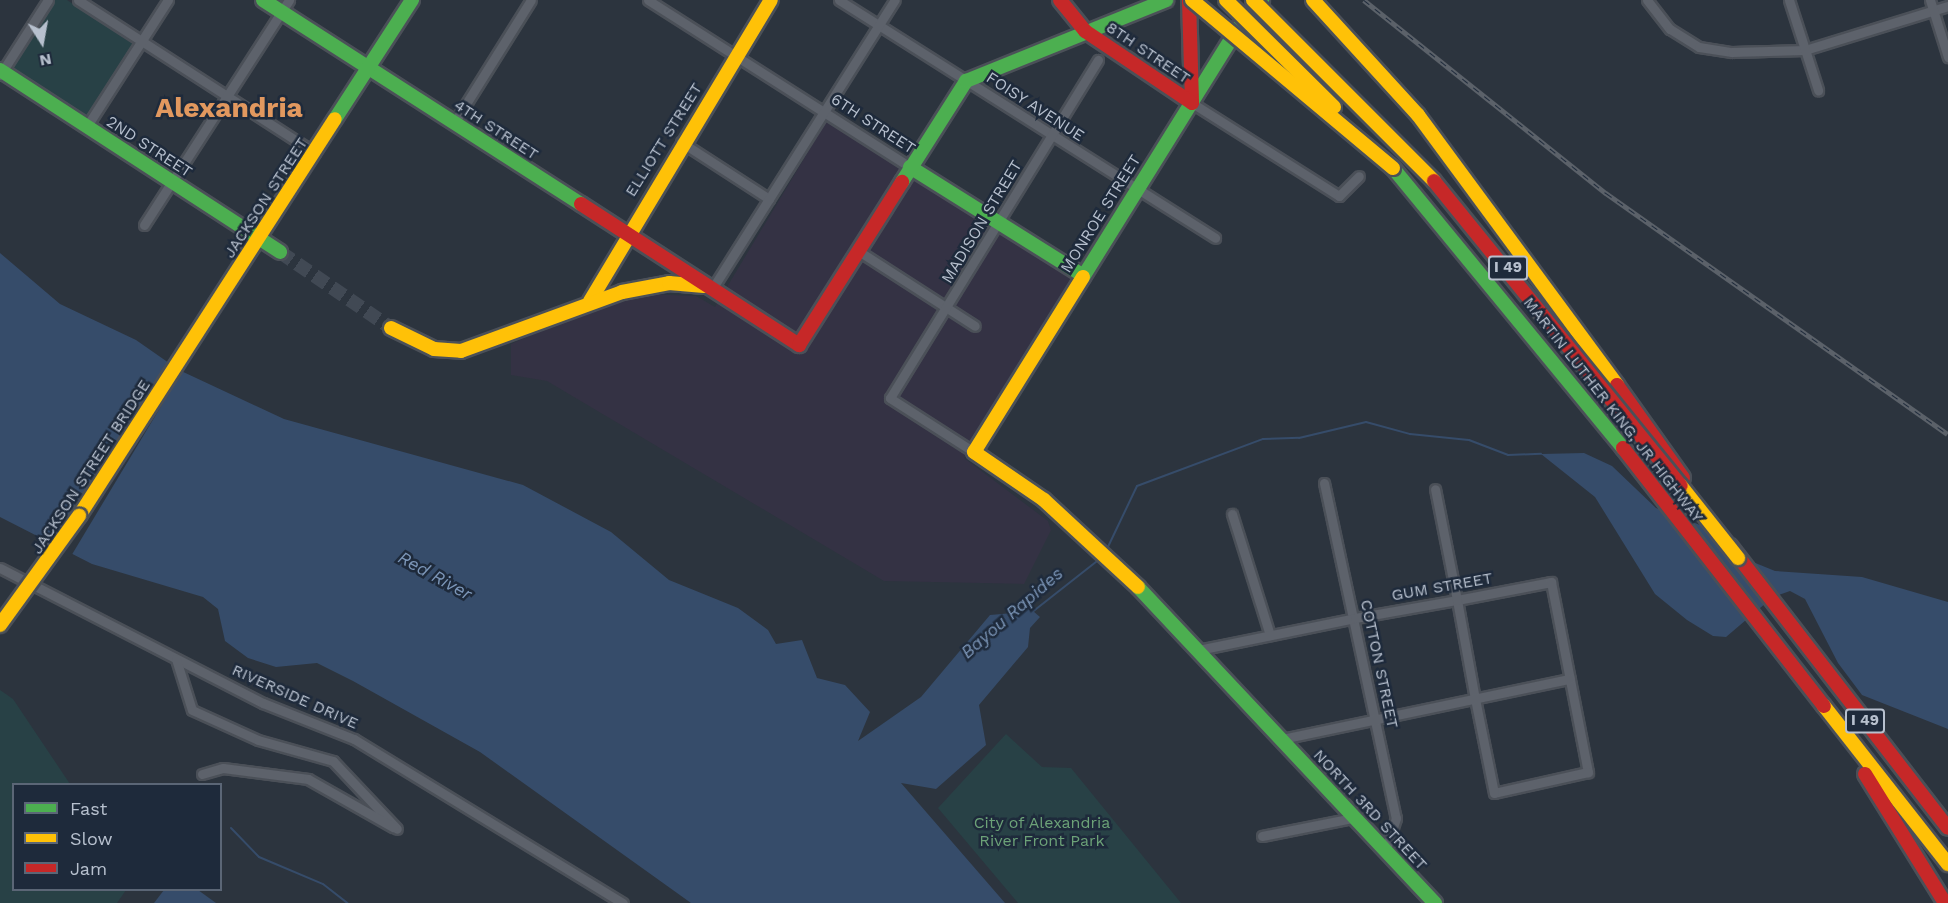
<!DOCTYPE html>
<style>
body{margin:0}
#map{position:relative;width:1948px;height:903px;overflow:hidden;background:#2c343e;font-family:"Work Sans",sans-serif}
div>[style]{position:absolute}
[style*='--x']{left:calc(var(--x)*1px);top:calc(var(--y)*1px);width:calc(var(--w)*1px);rotate:calc(var(--a)*1deg)}
.medical>*{inset:0;background:#343244}
.green>*{inset:0;background:#284146}
.water>*{inset:0;background:#364c6a}
.pier>*{inset:0;background:#2c343e;transform-origin:0 0}
.stream>*{height:2px;margin:-1px;padding:0 1px;transform-origin:1px;border-radius:1px;background:#364c6a}
.secondary-tunnel>*{height:14px;margin-top:-7px;transform-origin:0;background:repeating-linear-gradient(90deg,#414954 0 14px,transparent 0 21px)}
.roads{filter:drop-shadow(2px 0 #4b5058) drop-shadow(-2px 0 #4b5058) drop-shadow(0 2px #4b5058) drop-shadow(0 -2px #4b5058)}
.street>*{height:9px;margin:-4.5px;padding:0 4.5px;transform-origin:4.5px;border-radius:4.5px;background:#5d626b}
.fast>*{height:14px;margin:-7px;padding:0 7px;transform-origin:7px;border-radius:7px;background:#4caf50}
.slow>*{height:14px;margin:-7px;padding:0 7px;transform-origin:7px;border-radius:7px;background:#ffc107}
.jam>*{height:14px;margin:-7px;padding:0 7px;transform-origin:7px;border-radius:7px;background:#c62828}
.rail>*{height:4.5px;margin-top:-2.25px;transform-origin:0;background:repeating-linear-gradient(90deg,#1e2a3b 0 7px,#5b6169 0 14px);box-sizing:border-box;border-block:2px solid #5b6169}
.bridges{filter:drop-shadow(2px 0 #4b5058) drop-shadow(-2px 0 #4b5058) drop-shadow(0 2px #4b5058) drop-shadow(0 -2px #4b5058)}
.slow-bridge>*{height:14px;margin:-7px;padding:0 7px;transform-origin:7px;border-radius:7px;background:#ffc107}
.jam-bridge>*{height:14px;margin:-7px;padding:0 7px;transform-origin:7px;border-radius:7px;background:#c62828}
span{translate:-50% -50%;white-space:nowrap;text-align:center;line-height:1.15;-webkit-text-stroke:5px #1e2a3b;paint-order:stroke}
.shield-label span{padding:2px 4px;background:#1e2a3b;border:2px solid;border-radius:4px;-webkit-text-stroke-width:0}
.shield-label{font-size:15px;color:#b7c0ce;font-weight:700}
.street-label{font-size:16px;color:#b7c0ce}
.park-label{font-size:16px;color:#6ca278}
.water-label{font-size:18px;color:#7c96b8;font-style:italic}
.town-label{font-size:28px;color:#e1985f;font-weight:700}
.legend{position:absolute;left:12px;top:783px;width:210px;height:108px;box-sizing:border-box;background:#1e2a3b;border:2px solid #5b6676;margin:0;padding:8px 10px;list-style:none;font-size:18px;color:#b7c0ce}
.legend li{display:flex;align-items:center;gap:12px;height:30px}
.legend b{width:30px;border:2px solid #5b6676}
.north{position:absolute;left:12px;top:12px;width:60px;height:60px;-webkit-text-stroke:4px #1e2a3b;paint-order:stroke;rotate:169deg;font-size:16px;font-weight:700;line-height:24px;text-align:center;color:#b7c0ce}
.north::after{content:'';display:block;margin:auto;width:21px;height:27px;background:#b7c0ce;clip-path:polygon(50% 0,100% 100%,50% 72%,0 100%)}
</style>
<div id="map">
<div class="medical">
<div style="clip-path:polygon(826px 122px,1076px 276px,964px 458px,1048px 521px,1051px 530px,1024px 584px,884px 581px,547px 381px,511px 375px,511px 344px,574px 316px,645px 294px,696px 296px,715px 307px)"></div>
</div>
<div class="green">
<div style="clip-path:polygon(54px 0,67px 0,136px 46px,86px 125px,9px 74px)"></div>
<div style="clip-path:polygon(0 690px,13px 699px,70px 784px,14px 784px,14px 890px,126px 890px,117px 903px,0 903px)"></div>
<div style="clip-path:polygon(1006px 734px,1042px 767px,1071px 768px,1181px 903px,1018px 903px,938px 808px)"></div>
</div>
<div class="water">
<div style="clip-path:polygon(0 253px,60px 304px,136px 340px,179px 370px,284px 419px,523px 485px,611px 532px,669px 580px,738px 608px,768px 630px,776px 644px,802px 640px,817px 678px,845px 685px,870px 712px,858px 741px,921px 697px,990px 615px,1013px 613px,1026px 605px,1040px 617px,1030px 628px,1028px 647px,979px 705px,986px 745px,936px 789px,901px 783px,1005px 903px,691px 903px,480px 752px,353px 681px,317px 663px,276px 667px,248px 658px,225px 641px,218px 609px,203px 597px,92px 564px,0 517px)"></div>
<div style="clip-path:polygon(1584px 453px,1612px 466px,1656px 508px,1700px 525px,1748px 560px,1775px 571px,1862px 577px,1948px 602px,1948px 729px,1862px 695px,1838px 663px,1805px 599px,1790px 591px,1773px 597px,1726px 637px,1713px 636px,1687px 620px,1655px 594px,1595px 497px,1541px 454px)"></div>
<div style="clip-path:polygon(164px 890px,198px 890px,216px 903px,154px 903px)"></div>
</div>
<div class="pier">
<div style="left:169px;top:360px;width:17px;height:221px;rotate:31deg"></div>
</div>
<div class="stream">
<div style="--x:1106;--y:551;--w:72;--a:-64.5"></div>
<div style="--x:1137;--y:486;--w:134;--a:-20.5"></div>
<div style="--x:1263;--y:439;--w:36;--a:-2"></div>
<div style="--x:1299;--y:438;--w:69;--a:-13.4"></div>
<div style="--x:1366;--y:422;--w:46;--a:15.3"></div>
<div style="--x:1410;--y:434;--w:59;--a:5.8"></div>
<div style="--x:1469;--y:440;--w:42;--a:21"></div>
<div style="--x:1508;--y:455;--w:33;--a:-2"></div>
<div style="--x:1031;--y:613;--w:89;--a:-38.2"></div>
<div style="--x:231;--y:828;--w:40;--a:46"></div>
<div style="--x:259;--y:857;--w:69;--a:22.9"></div>
<div style="--x:323;--y:884;--w:31;--a:38"></div>
</div>
<div class="secondary-tunnel">
<div style="--x:280;--y:252;--w:135;--a:34.4"></div>
</div>
<div class="roads">
<div class="street">
<div style="--x:78;--y:0;--w:282;--a:32.8"></div>
<div style="--x:648;--y:0;--w:311;--a:32.5"></div>
<div style="--x:839;--y:0;--w:445;--a:32.3"></div>
<div style="--x:1647;--y:0;--w:37;--a:52"></div>
<div style="--x:1670;--y:29;--w:34;--a:32"></div>
<div style="--x:1699;--y:47;--w:33;--a:9"></div>
<div style="--x:1732;--y:52;--w:73;--a:-1.6"></div>
<div style="--x:1805;--y:50;--w:150;--a:-17.1"></div>
<div style="--x:1789;--y:0;--w:95;--a:72.1"></div>
<div style="--x:1930;--y:0;--w:60;--a:72.5"></div>
<div style="--x:0;--y:75;--w:89;--a:-57.4"></div>
<div style="--x:1192;--y:103;--w:174;--a:32.3"></div>
<div style="--x:1339;--y:196;--w:28;--a:-45"></div>
<div style="--x:454;--y:123;--w:145;--a:-58"></div>
<div style="--x:87;--y:126;--w:150;--a:-57.3"></div>
<div style="--x:681;--y:142;--w:105;--a:32.9"></div>
<div style="--x:144;--y:225;--w:268;--a:-57.2"></div>
<div style="--x:857;--y:250;--w:140;--a:32.8"></div>
<div style="--x:712;--y:289;--w:342;--a:-57.7"></div>
<div style="--x:974;--y:452;--w:100;--a:-147.3"></div>
<div style="--x:890;--y:398;--w:397;--a:-58.4"></div>
<div style="--x:1324;--y:483;--w:343;--a:77.9"></div>
<div style="--x:1396;--y:818;--w:35;--a:108"></div>
<div style="--x:1232;--y:514;--w:127;--a:72.6"></div>
<div style="--x:0;--y:568;--w:296;--a:27.2"></div>
<div style="--x:263;--y:703;--w:98;--a:21.6"></div>
<div style="--x:354;--y:739;--w:315;--a:31.4"></div>
<div style="--x:1198;--y:650;--w:160;--a:-11.5"></div>
<div style="--x:1355;--y:618;--w:104;--a:-10"></div>
<div style="--x:1457;--y:600;--w:96;--a:-10.8"></div>
<div style="--x:1551;--y:582;--w:194;--a:79"></div>
<div style="--x:1588;--y:772;--w:96;--a:167.4"></div>
<div style="--x:1494;--y:793;--w:96;--a:-101.4"></div>
<div style="--x:1475;--y:699;--w:101;--a:-100.3"></div>
<div style="--x:1457;--y:600;--w:113;--a:-101.2"></div>
<div style="--x:176;--y:659;--w:53;--a:72.6"></div>
<div style="--x:192;--y:710;--w:72;--a:24.4"></div>
<div style="--x:258;--y:740;--w:78;--a:15.6"></div>
<div style="--x:333;--y:761;--w:93;--a:46.7"></div>
<div style="--x:1282;--y:739;--w:294;--a:-11.8"></div>
<div style="--x:202;--y:774;--w:22;--a:-16"></div>
<div style="--x:223;--y:768;--w:86;--a:7.4"></div>
<div style="--x:308;--y:779;--w:98;--a:29.5"></div>
<div style="--x:1262;--y:836;--w:93;--a:-11.2"></div>
</div>
<div class="fast">
<div style="--x:263;--y:0;--w:378;--a:32.7"></div>
<div style="--x:0;--y:70;--w:334;--a:33"></div>
<div style="--x:335;--y:119;--w:142;--a:-57.1"></div>
<div style="--x:910;--y:167;--w:203;--a:32.1"></div>
<div style="--x:1393;--y:168;--w:362;--a:50.6"></div>
<div style="--x:902;--y:182;--w:120;--a:-57.6"></div>
<div style="--x:966;--y:81;--w:216;--a:-22"></div>
<div style="--x:1083;--y:277;--w:293;--a:-58.1"></div>
<div style="--x:1238;--y:28;--w:37;--a:-49"></div>
<div style="--x:1138;--y:587;--w:434;--a:46.8"></div>
</div>
<div class="slow">
<div style="--x:1313;--y:0;--w:156;--a:47.6"></div>
<div style="--x:1418;--y:115;--w:335;--a:53.6"></div>
<div style="--x:1083;--y:277;--w:206;--a:121.9"></div>
<div style="--x:974;--y:452;--w:85;--a:34.4"></div>
<div style="--x:1044;--y:500;--w:128;--a:42.8"></div>
<div style="--x:590;--y:301;--w:351;--a:-59"></div>
<div style="--x:391;--y:328;--w:48;--a:26"></div>
<div style="--x:434;--y:349;--w:27;--a:4"></div>
<div style="--x:461;--y:351;--w:171;--a:-20.1"></div>
<div style="--x:622;--y:292;--w:48;--a:-10.8"></div>
<div style="--x:669;--y:283;--w:35;--a:5"></div>
<div style="--x:79;--y:516;--w:472;--a:-57.2"></div>
<div style="--x:1824;--y:706;--w:201;--a:51.9"></div>
</div>
<div class="jam">
<div style="--x:1060;--y:0;--w:40;--a:51"></div>
<div style="--x:1189;--y:0;--w:103;--a:88.3"></div>
<div style="--x:1085;--y:31;--w:129;--a:33.9"></div>
<div style="--x:581;--y:204;--w:260;--a:32.9"></div>
<div style="--x:799;--y:345;--w:193;--a:-57.7"></div>
<div style="--x:1617;--y:385;--w:114;--a:54.6"></div>
<div style="--x:1623;--y:448;--w:327;--a:52.1"></div>
<div style="--x:1730;--y:546;--w:356;--a:52.3"></div>
<div style="--x:1865;--y:774;--w:152;--a:58.2"></div>
</div>
</div>
<div class="rail">
<div style="--x:1364;--y:0;--w:310;--a:38.6"></div>
<div style="--x:1606;--y:193;--w:418;--a:35.2"></div>
</div>
<div class="bridges">
<div class="slow-bridge">
<div style="--x:1192;--y:0;--w:262;--a:39.9"></div>
<div style="--x:1226;--y:0;--w:152;--a:44.7"></div>
<div style="--x:1253;--y:0;--w:256;--a:45"></div>
<div style="--x:1681;--y:486;--w:92;--a:51.6"></div>
<div style="--x:0;--y:625;--w:135;--a:-54.1"></div>
</div>
<div class="jam-bridge">
<div style="--x:1434;--y:181;--w:392;--a:51"></div>
</div>
</div>
<div class="shield-label">
<span style="left:1508px;top:268px">I 49</span>
<span style="left:1865px;top:721px">I 49</span>
</div>
<div class="street-label">
<span style="left:1148px;top:53px;rotate:34deg">8TH STREET</span>
<span style="left:1035px;top:107px;rotate:33deg">FOISY AVENUE</span>
<span style="left:873px;top:124px;rotate:33deg">6TH STREET</span>
<span style="left:496px;top:130px;rotate:33deg">4TH STREET</span>
<span style="left:664px;top:140px;rotate:-58deg">ELLIOTT STREET</span>
<span style="left:149px;top:147px;rotate:33deg">2ND STREET</span>
<span style="left:266px;top:198px;rotate:-57deg">JACKSON STREET</span>
<span style="left:1101px;top:214px;rotate:-58deg">MONROE STREET</span>
<span style="left:982px;top:222px;rotate:-59deg">MADISON STREET</span>
<span style="left:1613px;top:410px;rotate:52deg">MARTIN LUTHER KING, JR HIGHWAY</span>
<span style="left:91px;top:467px;rotate:-57deg">JACKSON STREET BRIDGE</span>
<span style="left:1442px;top:587px;rotate:-10deg">GUM STREET</span>
<span style="left:1379px;top:664px;rotate:78deg">COTTON STREET</span>
<span style="left:295px;top:697px;rotate:24deg">RIVERSIDE DRIVE</span>
<span style="left:1370px;top:810px;rotate:47deg">NORTH 3RD STREET</span>
</div>
<div class="park-label">
<span style="left:1042px;top:832px">City of Alexandria<br>River Front Park</span>
</div>
<div class="water-label">
<span style="left:435px;top:576px;rotate:29deg">Red River</span>
<span style="left:1012px;top:613px;rotate:-41deg">Bayou Rapides</span>
</div>
<div class="town-label">
<span style="left:229px;top:108px">Alexandria</span>
</div>
<ul class="legend">
<li><b style="height:8px;background:#4caf50"></b>Fast</li>
<li><b style="height:8px;background:#ffc107"></b>Slow</li>
<li><b style="height:8px;background:#c62828"></b>Jam</li>
</ul>
<div class="north">N</div>
</div>
